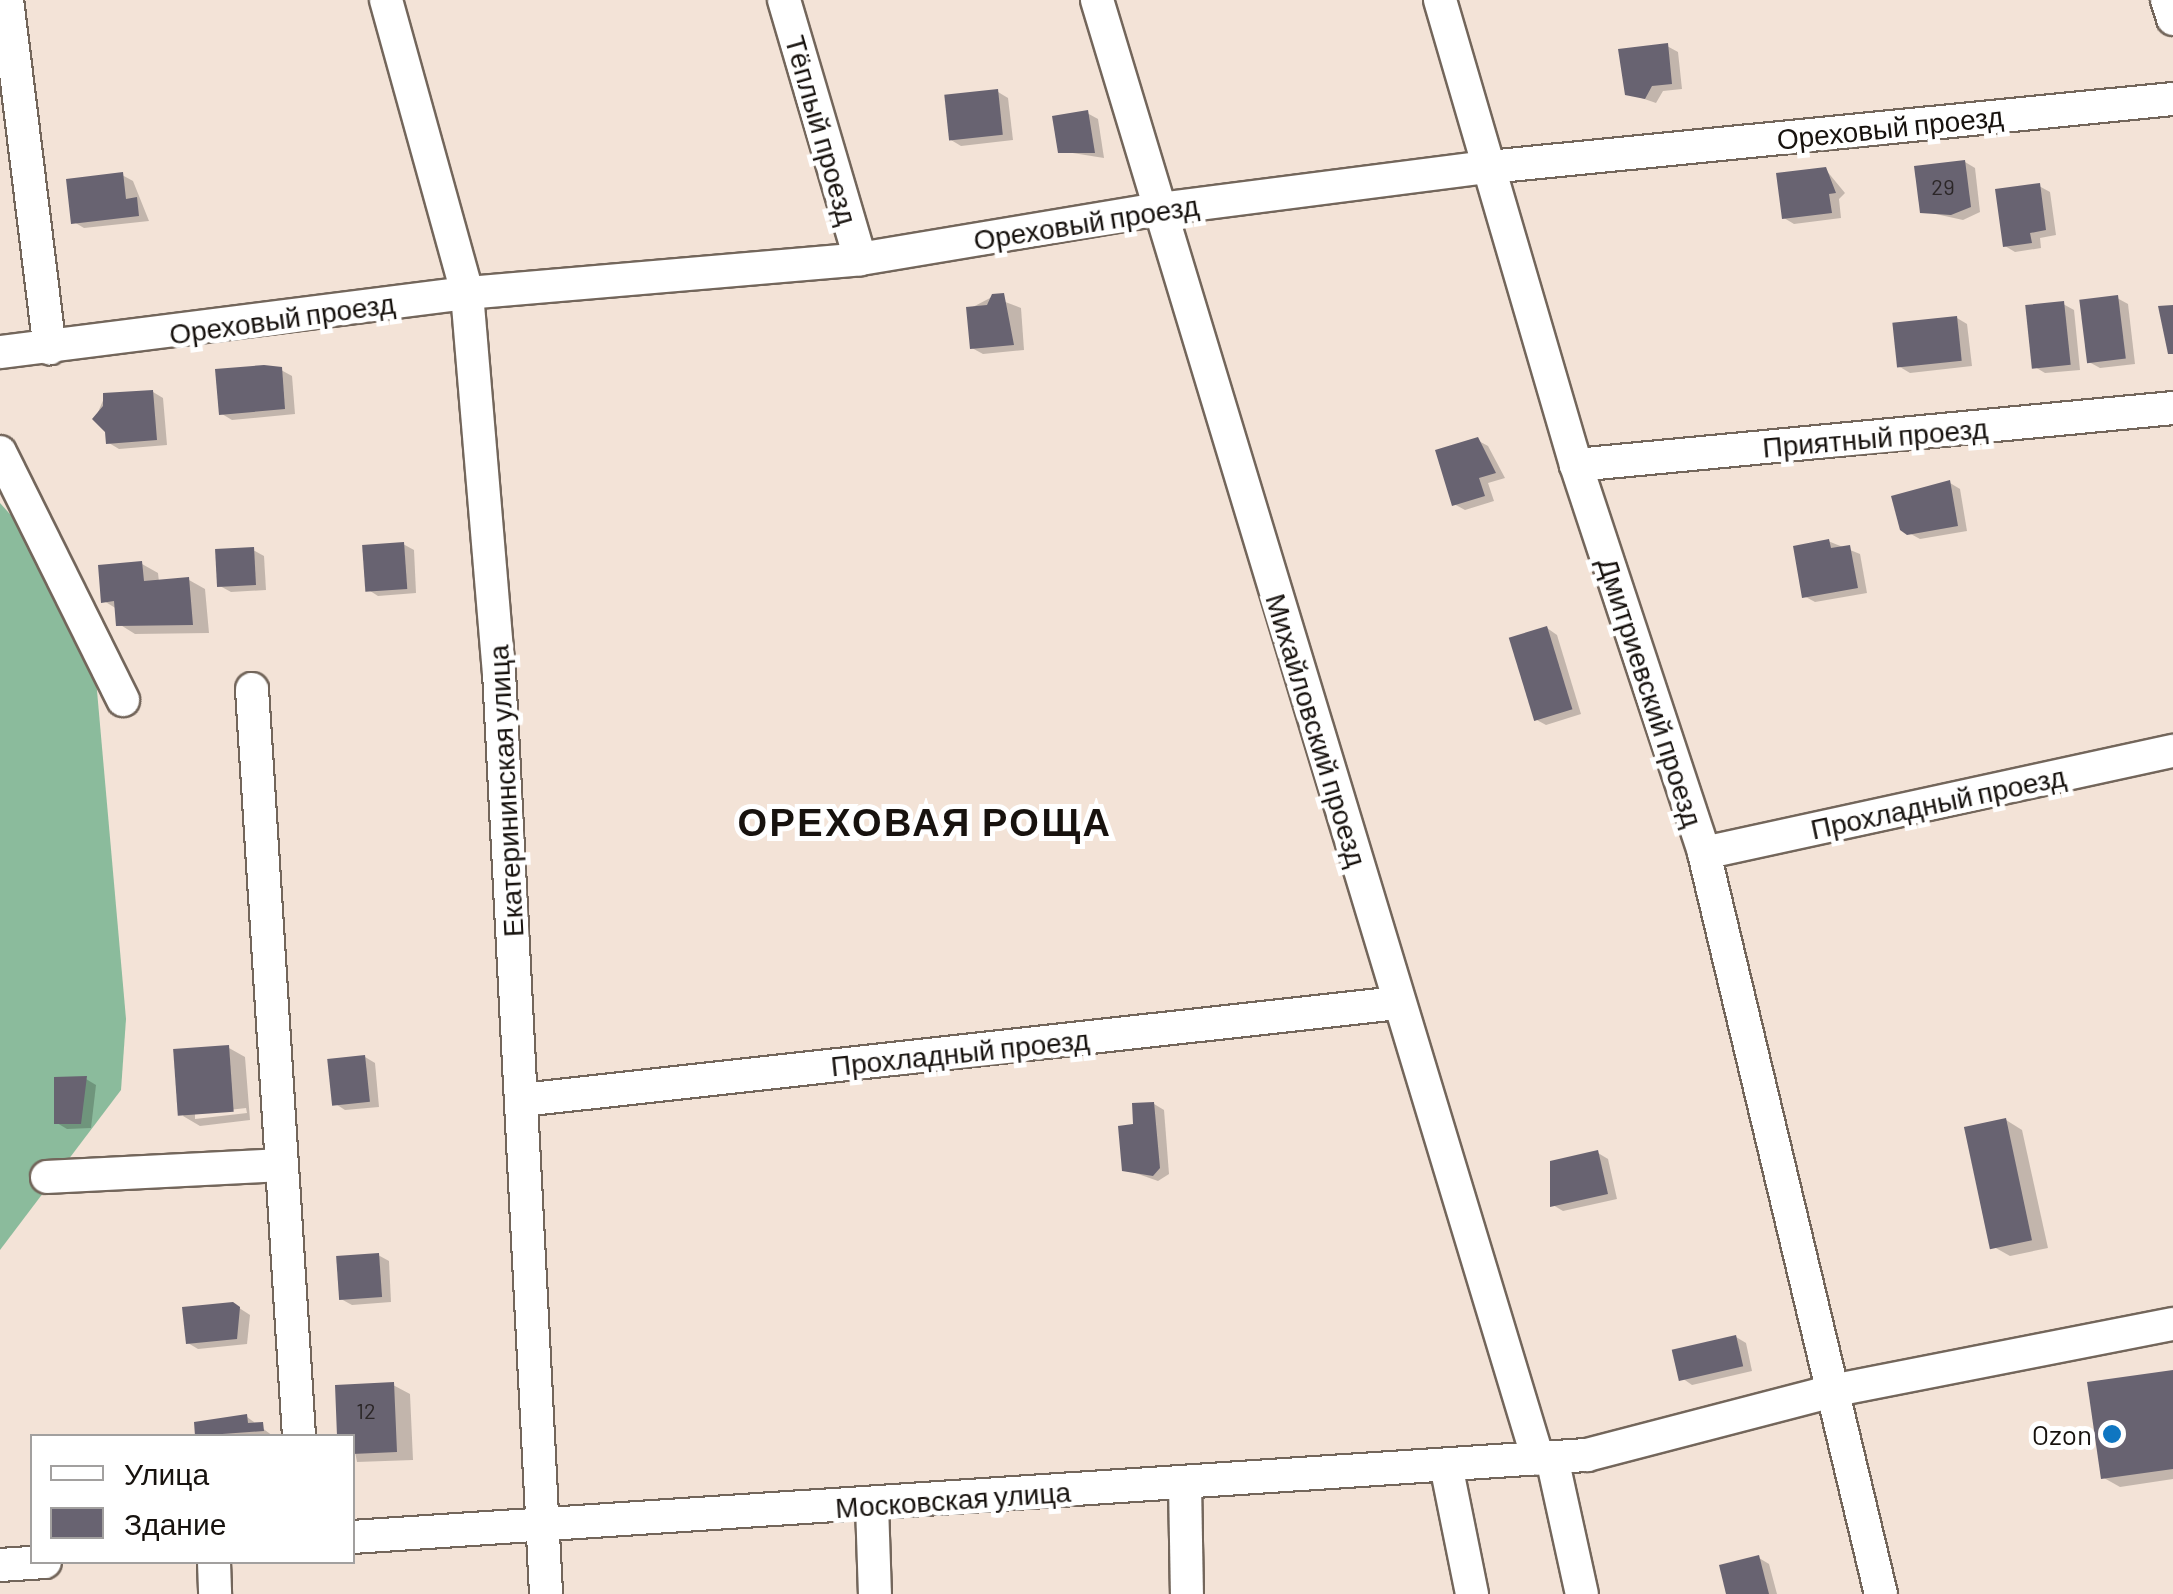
<!DOCTYPE html>
<meta charset="utf-8">
<style>
body{margin:0}
#map{position:relative;width:2173px;height:1594px;overflow:hidden;background:#f3e3d7;font-family:Barlow,sans-serif}
div>[style]{position:absolute}
[style*='--x']{left:calc(var(--x)*1px);top:calc(var(--y)*1px);width:calc(var(--w)*1px);rotate:calc(var(--a)*1deg)}
.forest>*{inset:0;background:#8bbb9c}
.shadow>*{inset:0;background:#0003}
.building>*{inset:0;background:#686371;transform-origin:0 0}
.roads{filter:drop-shadow(2px 0 #73665b) drop-shadow(-2px 0 #73665b) drop-shadow(0 2px #73665b) drop-shadow(0 -2px #73665b)}
.minor>*{height:32px;margin:-16px;padding:0 16px;transform-origin:16px;border-radius:16px;background:#fff}
.dots>*{width:28px;height:28px;translate:-50% -50%;box-sizing:border-box;border:5px solid #fff;border-radius:50%}
span{translate:-50% -50%;white-space:nowrap;text-align:center;line-height:1.15;-webkit-text-stroke:10px #fff;paint-order:stroke}
.number-label{font-size:22px;color:#2b2627}
.number-label span{-webkit-text-stroke-width:0}
.street-label{font-size:28px;color:#17120e}
.poi-label{font-size:28px;color:#17120e}
.right{translate:-100% -50%;text-align:right}
.district-label{font-size:38px;color:#17120e;font-weight:700;letter-spacing:2.5px}
.legend{position:absolute;left:30px;top:1434px;width:325px;height:130px;box-sizing:border-box;background:#fff;border:2px solid #a2a09f;margin:0;padding:12px 18px;list-style:none;font-size:30px;color:#17120e}
.legend li{display:flex;align-items:center;gap:20px;height:50px}
.legend b{width:50px;border:2px solid #a2a09f}
</style>
<div id="map">
<div class="forest">
<div style="clip-path:polygon(0 503px,26px 532px,95px 668px,126px 1019px,121px 1090px,0 1250px)"></div>
</div>
<div class="shadow">
<div style="clip-path:polygon(1667px 46px,1678px 52px,1682px 89px,1663px 91px,1656px 103px,1627px 93px)"></div>
<div style="clip-path:polygon(998px 92px,1008px 98px,1013px 140px,961px 146px,951px 140px)"></div>
<div style="clip-path:polygon(1087px 113px,1098px 119px,1104px 158px,1060px 151px)"></div>
<div style="clip-path:polygon(1965px 162px,1975px 168px,1980px 212px,1963px 220px,1922px 211px)"></div>
<div style="clip-path:polygon(1826px 170px,1845px 193px,1839px 199px,1841px 218px,1794px 224px,1784px 218px)"></div>
<div style="clip-path:polygon(122px 175px,133px 181px,149px 221px,84px 228px,74px 222px)"></div>
<div style="clip-path:polygon(2039px 186px,2050px 192px,2056px 235px,2040px 238px,2041px 248px,2015px 252px,2005px 246px)"></div>
<div style="clip-path:polygon(992px 297px,1021px 308px,1024px 350px,983px 354px,972px 348px,969px 309px)"></div>
<div style="clip-path:polygon(2117px 298px,2128px 304px,2135px 364px,2100px 368px,2089px 362px)"></div>
<div style="clip-path:polygon(2063px 304px,2074px 310px,2080px 370px,2045px 373px,2035px 367px)"></div>
<div style="clip-path:polygon(1957px 318px,1967px 324px,1972px 366px,1910px 373px,1900px 367px,1913px 323px)"></div>
<div style="clip-path:polygon(281px 370px,292px 376px,295px 414px,232px 420px,222px 414px)"></div>
<div style="clip-path:polygon(153px 392px,163px 398px,167px 445px,119px 449px,109px 443px,108px 430px,95px 419px,105px 396px)"></div>
<div style="clip-path:polygon(1477px 440px,1488px 446px,1505px 478px,1488px 483px,1494px 501px,1465px 510px,1454px 504px)"></div>
<div style="clip-path:polygon(1950px 483px,1960px 489px,1967px 531px,1920px 539px,1909px 533px)"></div>
<div style="clip-path:polygon(1828px 541px,1860px 554px,1867px 593px,1815px 602px,1804px 596px)"></div>
<div style="clip-path:polygon(403px 544px,414px 550px,416px 593px,378px 596px,367px 589px)"></div>
<div style="clip-path:polygon(253px 550px,264px 556px,266px 590px,231px 592px,220px 586px)"></div>
<div style="clip-path:polygon(142px 564px,158px 573px,159px 582px,189px 580px,205px 589px,209px 633px,135px 634px,119px 624px,117px 609px,104px 601px)"></div>
<div style="clip-path:polygon(1547px 628px,1557px 635px,1581px 714px,1546px 725px,1535px 719px)"></div>
<div style="clip-path:polygon(evenodd,229px 1048px,245px 1057px,250px 1120px,200px 1126px,183px 1116px,229px 1048px,246px 1108px,247px 1113px,195px 1119px,195px 1114px,246px 1108px)"></div>
<div style="clip-path:polygon(365px 1057px,375px 1063px,379px 1107px,345px 1110px,334px 1103px)"></div>
<div style="clip-path:polygon(86px 1079px,96px 1085px,91px 1128px,67px 1129px,57px 1123px)"></div>
<div style="clip-path:polygon(1154px 1104px,1164px 1110px,1169px 1174px,1158px 1181px,1124px 1169px,1136px 1127px)"></div>
<div style="clip-path:polygon(2006px 1120px,2022px 1130px,2048px 1248px,2010px 1256px,1994px 1247px)"></div>
<div style="clip-path:polygon(1598px 1153px,1608px 1159px,1617px 1199px,1563px 1211px,1553px 1205px)"></div>
<div style="clip-path:polygon(378px 1255px,389px 1261px,391px 1302px,352px 1305px,341px 1299px)"></div>
<div style="clip-path:polygon(233px 1304px,250px 1315px,247px 1344px,198px 1349px,188px 1343px)"></div>
<div style="clip-path:polygon(1736px 1337px,1746px 1343px,1752px 1371px,1692px 1385px,1682px 1378px)"></div>
<div style="clip-path:polygon(2173px 1372px,2173px 1479px,2120px 1487px,2104px 1478px)"></div>
<div style="clip-path:polygon(393px 1385px,410px 1394px,413px 1460px,357px 1462px,352px 1436px,340px 1436px,338px 1387px)"></div>
<div style="clip-path:polygon(247px 1417px,273px 1436px,198px 1436px,197px 1424px)"></div>
<div style="clip-path:polygon(1759px 1558px,1769px 1564px,1777px 1594px,1729px 1594px)"></div>
</div>
<div class="building">
<div style="clip-path:polygon(1668px 43px,1672px 84px,1652px 86px,1645px 99px,1625px 95px,1618px 49px)"></div>
<div style="left:998px;top:89px;width:46px;height:54px;rotate:84deg"></div>
<div style="clip-path:polygon(1088px 110px,1095px 153px,1058px 153px,1052px 116px)"></div>
<div style="clip-path:polygon(1965px 160px,1971px 207px,1951px 215px,1920px 213px,1914px 166px)"></div>
<div style="clip-path:polygon(1826px 167px,1836px 193px,1829px 194px,1832px 213px,1782px 219px,1776px 173px)"></div>
<div style="clip-path:polygon(123px 172px,126px 199px,137px 197px,139px 216px,71px 224px,66px 179px)"></div>
<div style="clip-path:polygon(2040px 183px,2046px 230px,2030px 233px,2032px 243px,2003px 247px,1995px 189px)"></div>
<div style="clip-path:polygon(1004px 293px,1014px 345px,970px 349px,966px 307px,987px 305px,992px 294px)"></div>
<div style="left:2118px;top:295px;width:64px;height:39px;rotate:83deg"></div>
<div style="left:2064px;top:301px;width:64px;height:39px;rotate:84deg"></div>
<div style="clip-path:polygon(2173px 305px,2173px 354px,2168px 354px,2158px 306px)"></div>
<div style="left:1957px;top:316px;width:45px;height:65px;rotate:84deg"></div>
<div style="clip-path:polygon(264px 365px,282px 367px,285px 409px,219px 415px,215px 369px)"></div>
<div style="clip-path:polygon(153px 390px,157px 440px,106px 444px,105px 432px,92px 419px,103px 406px,103px 393px)"></div>
<div style="clip-path:polygon(1478px 437px,1496px 473px,1479px 478px,1485px 496px,1452px 506px,1435px 450px)"></div>
<div style="clip-path:polygon(1950px 480px,1958px 526px,1907px 535px,1900px 530px,1891px 496px)"></div>
<div style="clip-path:polygon(1829px 539px,1831px 548px,1850px 545px,1858px 588px,1802px 598px,1793px 546px)"></div>
<div style="left:404px;top:542px;width:47px;height:42px;rotate:86deg"></div>
<div style="left:254px;top:547px;width:38px;height:39px;rotate:87deg"></div>
<div style="clip-path:polygon(142px 561px,144px 581px,189px 577px,193px 625px,116px 626px,114px 601px,101px 603px,98px 565px)"></div>
<div style="left:1547px;top:626px;width:87px;height:40px;rotate:73deg"></div>
<div style="left:229px;top:1045px;width:67px;height:56px;rotate:86deg"></div>
<div style="left:365px;top:1055px;width:47px;height:38px;rotate:84deg"></div>
<div style="clip-path:polygon(87px 1076px,81px 1124px,54px 1124px,54px 1077px)"></div>
<div style="clip-path:polygon(1154px 1102px,1160px 1168px,1153px 1176px,1122px 1171px,1118px 1126px,1133px 1124px,1132px 1103px)"></div>
<div style="left:2006px;top:1118px;width:125px;height:43px;rotate:78deg"></div>
<div style="clip-path:polygon(1598px 1150px,1608px 1194px,1550px 1207px,1550px 1161px)"></div>
<div style="left:379px;top:1253px;width:44px;height:43px;rotate:86deg"></div>
<div style="clip-path:polygon(233px 1302px,240px 1307px,237px 1339px,186px 1344px,182px 1307px)"></div>
<div style="left:1736px;top:1335px;width:32px;height:66px;rotate:77deg"></div>
<div style="clip-path:polygon(2173px 1370px,2173px 1469px,2101px 1479px,2087px 1382px)"></div>
<div style="clip-path:polygon(394px 1382px,397px 1452px,352px 1454px,352px 1436px,337px 1436px,335px 1385px)"></div>
<div style="clip-path:polygon(247px 1414px,248px 1423px,263px 1422px,264px 1431px,195px 1436px,194px 1422px)"></div>
<div style="clip-path:polygon(1759px 1555px,1769px 1594px,1726px 1594px,1719px 1565px)"></div>
</div>
<div class="roads">
<div class="minor">
<div style="--x:7;--y:0;--w:351;--a:83"></div>
<div style="--x:386;--y:0;--w:304;--a:74.5"></div>
<div style="--x:467;--y:293;--w:380;--a:85.2"></div>
<div style="--x:499;--y:672;--w:923;--a:87.08"></div>
<div style="--x:784;--y:0;--w:270;--a:73.6"></div>
<div style="--x:1097;--y:0;--w:1524;--a:73.18"></div>
<div style="--x:1440;--y:0;--w:484;--a:73.7"></div>
<div style="--x:1576;--y:465;--w:409;--a:71.7"></div>
<div style="--x:1704;--y:853;--w:762;--a:76.57"></div>
<div style="--x:2167;--y:0;--w:20;--a:72"></div>
<div style="--x:0;--y:352;--w:471;--a:-7.2"></div>
<div style="--x:467;--y:293;--w:394;--a:-4.9"></div>
<div style="--x:860;--y:259;--w:303;--a:-9.5"></div>
<div style="--x:1159;--y:209;--w:333;--a:-7.3"></div>
<div style="--x:1489;--y:167;--w:687;--a:-5.68"></div>
<div style="--x:0;--y:452;--w:277;--a:63.6"></div>
<div style="--x:1576;--y:465;--w:600;--a:-5.45"></div>
<div style="--x:252;--y:689;--w:748;--a:86.4"></div>
<div style="--x:1704;--y:853;--w:480;--a:-12.3"></div>
<div style="--x:522;--y:1100;--w:881;--a:-6.32"></div>
<div style="--x:47;--y:1177;--w:235;--a:-2.9"></div>
<div style="--x:1552;--y:1458;--w:139;--a:77.6"></div>
<div style="--x:1446;--y:1465;--w:132;--a:78.6"></div>
<div style="--x:1185;--y:1483;--w:111;--a:89"></div>
<div style="--x:872;--y:1505;--w:89;--a:88.1"></div>
<div style="--x:352;--y:1537;--w:1238;--a:-3.8"></div>
<div style="--x:1587;--y:1455;--w:257;--a:-14.6"></div>
<div style="--x:1836;--y:1390;--w:343;--a:-11.1"></div>
<div style="--x:214;--y:1562;--w:32;--a:88"></div>
<div style="--x:0;--y:1565;--w:45;--a:-3.8"></div>
</div>
</div>
<div class="dots">
<div style="left:2112px;top:1434px;background:#0f76c1"></div>
</div>
<div class="number-label">
<span style="left:1943px;top:187px">29</span>
<span style="left:366px;top:1411px">12</span>
</div>
<div class="street-label">
<span style="left:1890px;top:127px;rotate:-6deg">Ореховый проезд</span>
<span style="left:822px;top:130px;rotate:74deg">Тёплый проезд</span>
<span style="left:1086px;top:222px;rotate:-9deg">Ореховый проезд</span>
<span style="left:282px;top:318px;rotate:-8deg">Ореховый проезд</span>
<span style="left:1875px;top:437px;rotate:-5deg">Приятный проезд</span>
<span style="left:1651px;top:692px;rotate:72deg">Дмитриевский проезд</span>
<span style="left:1317px;top:730px;rotate:73deg">Михайловский проезд</span>
<span style="left:505px;top:791px;rotate:-93deg">Екатерининская улица</span>
<span style="left:1938px;top:802px;rotate:-12deg">Прохладный проезд</span>
<span style="left:960px;top:1052px;rotate:-6deg">Прохладный проезд</span>
<span style="left:953px;top:1499px;rotate:-4deg">Московская улица</span>
</div>
<div class="poi-label">
<span class="right" style="left:2092px;top:1434px">Ozon</span>
</div>
<div class="district-label">
<span style="left:925px;top:822px">ОРЕХОВАЯ РОЩА</span>
</div>
<ul class="legend">
<li><b style="height:12px;background:#fff"></b>Улица</li>
<li><b style="height:28px;background:#686371"></b>Здание</li>
</ul>
</div>
